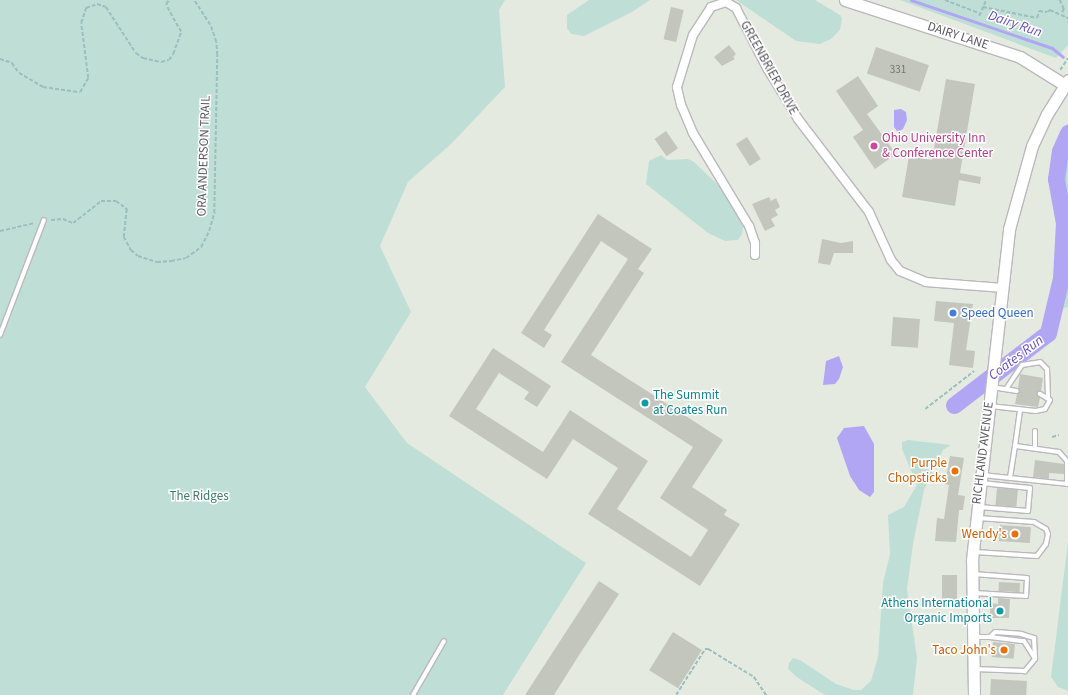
<!DOCTYPE html>
<style>
body{margin:0}
#map{position:relative;width:1068px;height:695px;overflow:hidden;background:#e5eae0;font-family:"Source Sans 3",sans-serif}
div>[style]{position:absolute}
[style*='--x']{left:calc(var(--x)*1px);top:calc(var(--y)*1px);width:calc(var(--w)*1px);rotate:calc(var(--a)*1deg)}
.green>*{inset:0;background:#bfdfd6}
.water>*{inset:0;background:#b1a6f4}
.stream>*{height:3px;margin:-1.5px;padding:0 1.5px;transform-origin:1.5px;border-radius:1.5px;background:#b1a6f4}
.river>*{height:17px;margin:-8.5px;padding:0 8.5px;transform-origin:8.5px;border-radius:8.5px;background:#b1a6f4}
.building>*{inset:0;background:#c2c6bd;transform-origin:0 0}
.path>*{height:1.5px;margin-top:-0.75px;transform-origin:0;background:repeating-linear-gradient(90deg,#9abfbe 0 4px,transparent 0 6px)}
.roads{filter:drop-shadow(1px 0 #bab8be) drop-shadow(-1px 0 #bab8be) drop-shadow(0 1px #bab8be) drop-shadow(0 -1px #bab8be)}
.lane>*{height:4px;margin:-2px;padding:0 2px;transform-origin:2px;border-radius:2px;background:#fff}
.street>*{height:8px;margin:-4px;padding:0 4px;transform-origin:4px;border-radius:4px;background:#fff}
.secondary>*{height:11px;margin:-5.5px;padding:0 5.5px;transform-origin:5.5px;border-radius:5.5px;background:#fff}
.dots>*{width:11px;height:11px;translate:-50% -50%;box-sizing:border-box;border:2px solid #fff;border-radius:50%}
span{translate:-50% -50%;white-space:nowrap;text-align:center;line-height:1.15;-webkit-text-stroke:3px #fff;paint-order:stroke}
.number-label{font-size:11px;color:#757476}
.number-label span{-webkit-text-stroke-width:0}
.street-label{font-size:13px;color:#5b595f}
.hotel-label{font-size:13px;color:#b23c85}
.left{translate:0 -50%;text-align:left}
.shop-label{font-size:13px;color:#366cbe}
.culture-label{font-size:13px;color:#0d838f}
.right{translate:-100% -50%;text-align:right}
.food-label{font-size:13px;color:#c56008}
.park-label{font-size:13px;color:#3c7b6b}
.water-label{font-size:14px;color:#634db3;font-style:italic}
</style>
<div id="map">
<div class="green">
<div style="clip-path:polygon(0 0,505px 0,499px 10px,505px 87px,452px 143px,408px 182px,380px 246px,411px 312px,365px 387px,407px 443px,586px 563px,503px 695px,0 695px)"></div>
<div style="clip-path:polygon(589px 0,650px 0,632px 12px,584px 36px,571px 34px,567px 28px,567px 15px)"></div>
<div style="clip-path:polygon(736px 0,815px 0,840px 15px,842px 18px,840px 30px,831px 39px,820px 44px,796px 41px)"></div>
<div style="clip-path:polygon(900px 0,1068px 0,1068px 45px,1056px 58px)"></div>
<div style="clip-path:polygon(1068px 122px,1068px 307px,1058px 310px,1048px 303px,1059px 281px,1058px 262px,1063px 232px,1054px 184px,1053px 168px)"></div>
<div style="clip-path:polygon(661px 155px,667px 160px,688px 159px,694px 162px,719px 186px,735px 208px,743px 227px,742px 234px,738px 240px,725px 241px,708px 233px,646px 184px,649px 161px)"></div>
<div style="clip-path:polygon(908px 440px,951px 445px,943px 450px,924px 490px,913px 544px,907px 589px,917px 658px,913px 695px,825px 695px,798px 678px,788px 669px,789px 663px,793px 658px,800px 660px,836px 684px,854px 690px,861px 690px,871px 681px,878px 657px,883px 583px,890px 554px,888px 515px,904px 507px,917px 485px,902px 449px,902px 442px)"></div>
<div style="clip-path:polygon(1068px 542px,1068px 691px,1058px 687px,1051px 677px)"></div>
</div>
<div class="water">
<div style="clip-path:polygon(901px 109px,906px 112px,907px 120px,903px 129px,898px 132px,894px 127px,894px 110px)"></div>
<div style="clip-path:polygon(839px 356px,843px 367px,839px 379px,835px 384px,823px 385px,826px 361px)"></div>
<div style="clip-path:polygon(864px 426px,874px 444px,874px 492px,870px 497px,859px 490px,850px 476px,837px 438px,844px 428px)"></div>
</div>
<div class="stream">
<div style="--x:911;--y:0;--w:149;--a:18.8"></div>
<div style="--x:1052;--y:48;--w:14;--a:39"></div>
</div>
<div class="river">
<div style="--x:954;--y:405;--w:118;--a:-37.5"></div>
<div style="--x:1048;--y:333;--w:57;--a:-76.7"></div>
<div style="--x:1061;--y:278;--w:55;--a:-86.9"></div>
<div style="--x:1064;--y:223;--w:45;--a:-100.3"></div>
<div style="--x:1056;--y:179;--w:28;--a:-82"></div>
<div style="--x:1060;--y:151;--w:20;--a:-66"></div>
</div>
<div class="building">
<div style="left:671px;top:7px;width:13px;height:33px;rotate:13deg"></div>
<div style="clip-path:polygon(729px 45px,736px 54px,733px 57px,735px 59px,722px 66px,714px 57px)"></div>
<div style="left:876px;top:47px;width:56px;height:28px;rotate:19deg"></div>
<div style="clip-path:polygon(858px 76px,878px 106px,867px 114px,896px 154px,875px 169px,853px 137px,863px 130px,836px 91px)"></div>
<div style="clip-path:polygon(946px 79px,975px 84px,960px 173px,981px 177px,980px 184px,959px 180px,955px 206px,902px 197px,909px 156px,932px 160px)"></div>
<div style="left:666px;top:131px;width:21px;height:14px;rotate:55deg"></div>
<div style="left:747px;top:137px;width:26px;height:13px;rotate:58deg"></div>
<div style="clip-path:polygon(769px 197px,771px 201px,776px 198px,780px 207px,775px 210px,778px 215px,771px 219px,775px 226px,765px 231px,752px 204px)"></div>
<div style="clip-path:polygon(598px 214px,652px 249px,638px 269px,644px 273px,591px 355px,723px 440px,692px 487px,727px 510px,724px 515px,740px 524px,700px 586px,588px 514px,618px 468px,573px 439px,547px 479px,449px 416px,493px 348px,551px 386px,537px 407px,524px 399px,529px 392px,499px 373px,476px 409px,543px 452px,570px 410px,648px 461px,617px 509px,691px 557px,708px 530px,660px 498px,693px 447px,561px 362px,628px 259px,601px 241px,544px 330px,552px 335px,544px 348px,521px 333px)"></div>
<div style="clip-path:polygon(822px 239px,841px 243px,853px 241px,853px 253px,834px 253px,830px 265px,818px 263px)"></div>
<div style="clip-path:polygon(936px 301px,973px 304px,966px 350px,975px 351px,973px 368px,949px 365px,954px 323px,934px 321px)"></div>
<div style="left:893px;top:317px;width:27px;height:29px;rotate:4deg"></div>
<div style="clip-path:polygon(1020px 374px,1043px 378px,1041px 391px,1037px 394px,1040px 398px,1038px 407px,1015px 404px,1017px 394px,1020px 391px,1018px 388px)"></div>
<div style="clip-path:polygon(950px 456px,964px 458px,958px 495px,965px 496px,963px 510px,959px 510px,956px 542px,935px 541px,937px 518px,944px 519px,949px 485px,945px 484px)"></div>
<div style="clip-path:polygon(1035px 460px,1064px 464px,1064px 474px,1049px 473px,1049px 479px,1033px 477px)"></div>
<div style="left:997px;top:488px;width:21px;height:17px;rotate:5deg"></div>
<div style="left:1000px;top:525px;width:31px;height:16px;rotate:4deg"></div>
<div style="left:942px;top:575px;width:15px;height:32px"></div>
<div style="clip-path:polygon(599px 581px,619px 594px,574px 663px,554px 695px,525px 695px)"></div>
<div style="left:999px;top:582px;width:21px;height:9px;rotate:3deg"></div>
<div style="clip-path:polygon(998px 598px,1010px 599px,1009px 618px,990px 618px,990px 603px,998px 604px)"></div>
<div style="left:673px;top:632px;width:34px;height:45px;rotate:32deg"></div>
<div style="left:993px;top:642px;width:22px;height:15px;rotate:5deg"></div>
<div style="left:991px;top:679px;width:36px;height:16px;rotate:3deg"></div>
</div>
<div class="path">
<div style="--x:945;--y:0;--w:36;--a:21"></div>
<div style="--x:1060;--y:0;--w:10;--a:66"></div>
<div style="--x:1064;--y:9;--w:5;--a:112"></div>
<div style="--x:983;--y:7;--w:55;--a:11.5"></div>
<div style="--x:1037;--y:18;--w:7;--a:-74"></div>
<div style="--x:1039;--y:11;--w:8;--a:7"></div>
<div style="--x:1047;--y:12;--w:4;--a:-34"></div>
<div style="--x:1050;--y:10;--w:20;--a:24"></div>
<div style="--x:979;--y:16;--w:17;--a:-66"></div>
<div style="--x:0;--y:59;--w:13;--a:18"></div>
<div style="--x:12;--y:63;--w:12;--a:55"></div>
<div style="--x:19;--y:73;--w:28;--a:30"></div>
<div style="--x:43;--y:87;--w:37;--a:8"></div>
<div style="--x:80;--y:92;--w:16;--a:-60"></div>
<div style="--x:88;--y:78;--w:55;--a:-97.3"></div>
<div style="--x:81;--y:23;--w:16;--a:-72"></div>
<div style="--x:86;--y:8;--w:12;--a:-20"></div>
<div style="--x:97;--y:4;--w:9;--a:18"></div>
<div style="--x:106;--y:7;--w:55;--a:56.9"></div>
<div style="--x:136;--y:53;--w:9;--a:36"></div>
<div style="--x:143;--y:58;--w:18;--a:13"></div>
<div style="--x:161;--y:62;--w:8;--a:-14"></div>
<div style="--x:169;--y:60;--w:7;--a:-56"></div>
<div style="--x:173;--y:54;--w:23;--a:-70"></div>
<div style="--x:181;--y:32;--w:24;--a:-120"></div>
<div style="--x:169;--y:11;--w:8;--a:-113"></div>
<div style="--x:166;--y:4;--w:5;--a:-53"></div>
<div style="--x:1060;--y:70;--w:14;--a:-56"></div>
<div style="--x:51;--y:220;--w:12;--a:-5"></div>
<div style="--x:63;--y:219;--w:11;--a:22"></div>
<div style="--x:73;--y:223;--w:36;--a:-38"></div>
<div style="--x:101;--y:201;--w:15;--a:0"></div>
<div style="--x:116;--y:201;--w:14;--a:36"></div>
<div style="--x:127;--y:209;--w:28;--a:96"></div>
<div style="--x:124;--y:237;--w:15;--a:62"></div>
<div style="--x:131;--y:250;--w:9;--a:41"></div>
<div style="--x:138;--y:256;--w:20;--a:18"></div>
<div style="--x:157;--y:262;--w:14;--a:-4"></div>
<div style="--x:171;--y:261;--w:15;--a:-11"></div>
<div style="--x:186;--y:258;--w:19;--a:-36"></div>
<div style="--x:201;--y:247;--w:18;--a:-63"></div>
<div style="--x:209;--y:231;--w:19;--a:-74"></div>
<div style="--x:214;--y:213;--w:158;--a:-88.9"></div>
<div style="--x:217;--y:55;--w:13;--a:-94"></div>
<div style="--x:216;--y:42;--w:18;--a:-109"></div>
<div style="--x:210;--y:25;--w:30;--a:-123"></div>
<div style="--x:0;--y:231;--w:36;--a:-13"></div>
<div style="--x:925;--y:409;--w:62;--a:-37.8"></div>
<div style="--x:1052;--y:437;--w:7;--a:-16"></div>
<div style="--x:676;--y:695;--w:54;--a:-57.8"></div>
<div style="--x:705;--y:649;--w:3;--a:0"></div>
<div style="--x:708;--y:649;--w:54;--a:31.3"></div>
<div style="--x:754;--y:677;--w:22;--a:56"></div>
</div>
<div class="roads">
<div class="lane">
<div style="--x:0;--y:335;--w:123;--a:-69.1"></div>
<div style="--x:992;--y:387;--w:25;--a:9"></div>
<div style="--x:1006;--y:389;--w:29;--a:-56"></div>
<div style="--x:1022;--y:365;--w:18;--a:-9"></div>
<div style="--x:1040;--y:362;--w:10;--a:45"></div>
<div style="--x:1047;--y:369;--w:28;--a:88"></div>
<div style="--x:990;--y:406;--w:46;--a:6.2"></div>
<div style="--x:1036;--y:411;--w:9;--a:-13"></div>
<div style="--x:1045;--y:409;--w:10;--a:-61"></div>
<div style="--x:1050;--y:400;--w:12;--a:-149"></div>
<div style="--x:1015;--y:446;--w:37;--a:-82"></div>
<div style="--x:1035;--y:448;--w:17;--a:-90"></div>
<div style="--x:982;--y:475;--w:85;--a:6"></div>
<div style="--x:1067;--y:484;--w:23;--a:-90"></div>
<div style="--x:1067;--y:461;--w:12;--a:-132"></div>
<div style="--x:1059;--y:452;--w:44;--a:-172.2"></div>
<div style="--x:1015;--y:446;--w:32;--a:99"></div>
<div style="--x:979;--y:507;--w:49;--a:4.7"></div>
<div style="--x:1028;--y:511;--w:23;--a:-85"></div>
<div style="--x:1030;--y:488;--w:49;--a:-174.2"></div>
<div style="--x:975;--y:552;--w:62;--a:3.7"></div>
<div style="--x:1037;--y:556;--w:15;--a:-53"></div>
<div style="--x:1046;--y:544;--w:10;--a:-79"></div>
<div style="--x:1048;--y:534;--w:5;--a:-112"></div>
<div style="--x:1046;--y:529;--w:14;--a:-150"></div>
<div style="--x:1034;--y:522;--w:56;--a:-175.9"></div>
<div style="--x:973;--y:574;--w:54;--a:4.2"></div>
<div style="--x:1027;--y:578;--w:18;--a:93"></div>
<div style="--x:1026;--y:596;--w:52;--a:-176.7"></div>
<div style="--x:974;--y:637;--w:16;--a:0"></div>
<div style="--x:990;--y:637;--w:7;--a:-45"></div>
<div style="--x:995;--y:632;--w:26;--a:4"></div>
<div style="--x:1021;--y:634;--w:14;--a:17"></div>
<div style="--x:1034;--y:638;--w:21;--a:87"></div>
<div style="--x:1035;--y:659;--w:16;--a:130"></div>
<div style="--x:1025;--y:671;--w:50;--a:-177.7"></div>
<div style="--x:990;--y:637;--w:34;--a:7"></div>
<div style="--x:1024;--y:641;--w:19;--a:58"></div>
<div style="--x:413;--y:695;--w:62;--a:-60.1"></div>
</div>
<div class="street">
<div style="--x:755;--y:255;--w:12;--a:-90"></div>
<div style="--x:755;--y:243;--w:18;--a:-109"></div>
<div style="--x:749;--y:226;--w:109;--a:-121.1"></div>
<div style="--x:693;--y:133;--w:30;--a:-113"></div>
<div style="--x:681;--y:105;--w:18;--a:-103"></div>
<div style="--x:677;--y:87;--w:54;--a:-72.9"></div>
<div style="--x:693;--y:35;--w:33;--a:-57"></div>
<div style="--x:711;--y:7;--w:16;--a:-18"></div>
<div style="--x:726;--y:2;--w:12;--a:31"></div>
<div style="--x:736;--y:8;--w:68;--a:62.7"></div>
<div style="--x:767;--y:68;--w:60;--a:58.7"></div>
<div style="--x:798;--y:119;--w:117;--a:52.6"></div>
<div style="--x:869;--y:212;--w:53;--a:65.4"></div>
<div style="--x:891;--y:260;--w:14;--a:51"></div>
<div style="--x:900;--y:271;--w:28;--a:23"></div>
<div style="--x:926;--y:282;--w:77;--a:4.5"></div>
</div>
<div class="secondary">
<div style="--x:845;--y:0;--w:184;--a:18"></div>
<div style="--x:1020;--y:57;--w:53;--a:31.9"></div>
<div style="--x:974;--y:695;--w:135;--a:-90.8"></div>
<div style="--x:972;--y:560;--w:333;--a:-83.6"></div>
<div style="--x:1009;--y:229;--w:86;--a:-74.5"></div>
<div style="--x:1032;--y:146;--w:35;--a:-65"></div>
<div style="--x:1047;--y:114;--w:40;--a:-58"></div>
</div>
</div>
<div class="dots">
<div style="left:874px;top:146px;background:#d1479c"></div>
<div style="left:953px;top:313px;background:#3f7fe0"></div>
<div style="left:645px;top:403px;background:#0f9aa8"></div>
<div style="left:955px;top:471px;background:#e8710a"></div>
<div style="left:1015px;top:534px;background:#e8710a"></div>
<div style="left:1000px;top:611px;background:#0f9aa8"></div>
<div style="left:1004px;top:650px;background:#e8710a"></div>
</div>
<div class="number-label">
<span style="left:898px;top:70px">331</span>
</div>
<div class="street-label">
<span style="left:958px;top:36px;rotate:18deg">DAIRY LANE</span>
<span style="left:769px;top:68px;rotate:61deg">GREENBRIER DRIVE</span>
<span style="left:204px;top:156px;rotate:-88deg">ORA ANDERSON TRAIL</span>
<span style="left:983px;top:453px;rotate:-83deg">RICHLAND AVENUE</span>
</div>
<div class="hotel-label">
<span class="left" style="left:882px;top:146px">Ohio University Inn<br>&amp; Conference Center</span>
</div>
<div class="shop-label">
<span class="left" style="left:961px;top:313px">Speed Queen</span>
</div>
<div class="culture-label">
<span class="left" style="left:653px;top:403px">The Summit<br>at Coates Run</span>
<span class="right" style="left:992px;top:611px">Athens International<br>Organic Imports</span>
</div>
<div class="food-label">
<span class="right" style="left:947px;top:471px">Purple<br>Chopsticks</span>
<span class="right" style="left:1007px;top:534px">Wendy's</span>
<span class="right" style="left:996px;top:650px">Taco John's</span>
</div>
<div class="park-label">
<span style="left:199px;top:496px">The Ridges</span>
</div>
<div class="water-label">
<span style="left:1015px;top:24px;rotate:19deg">Dairy Run</span>
<span style="left:1016px;top:358px;rotate:-37deg">Coates Run</span>
</div>
</div>
